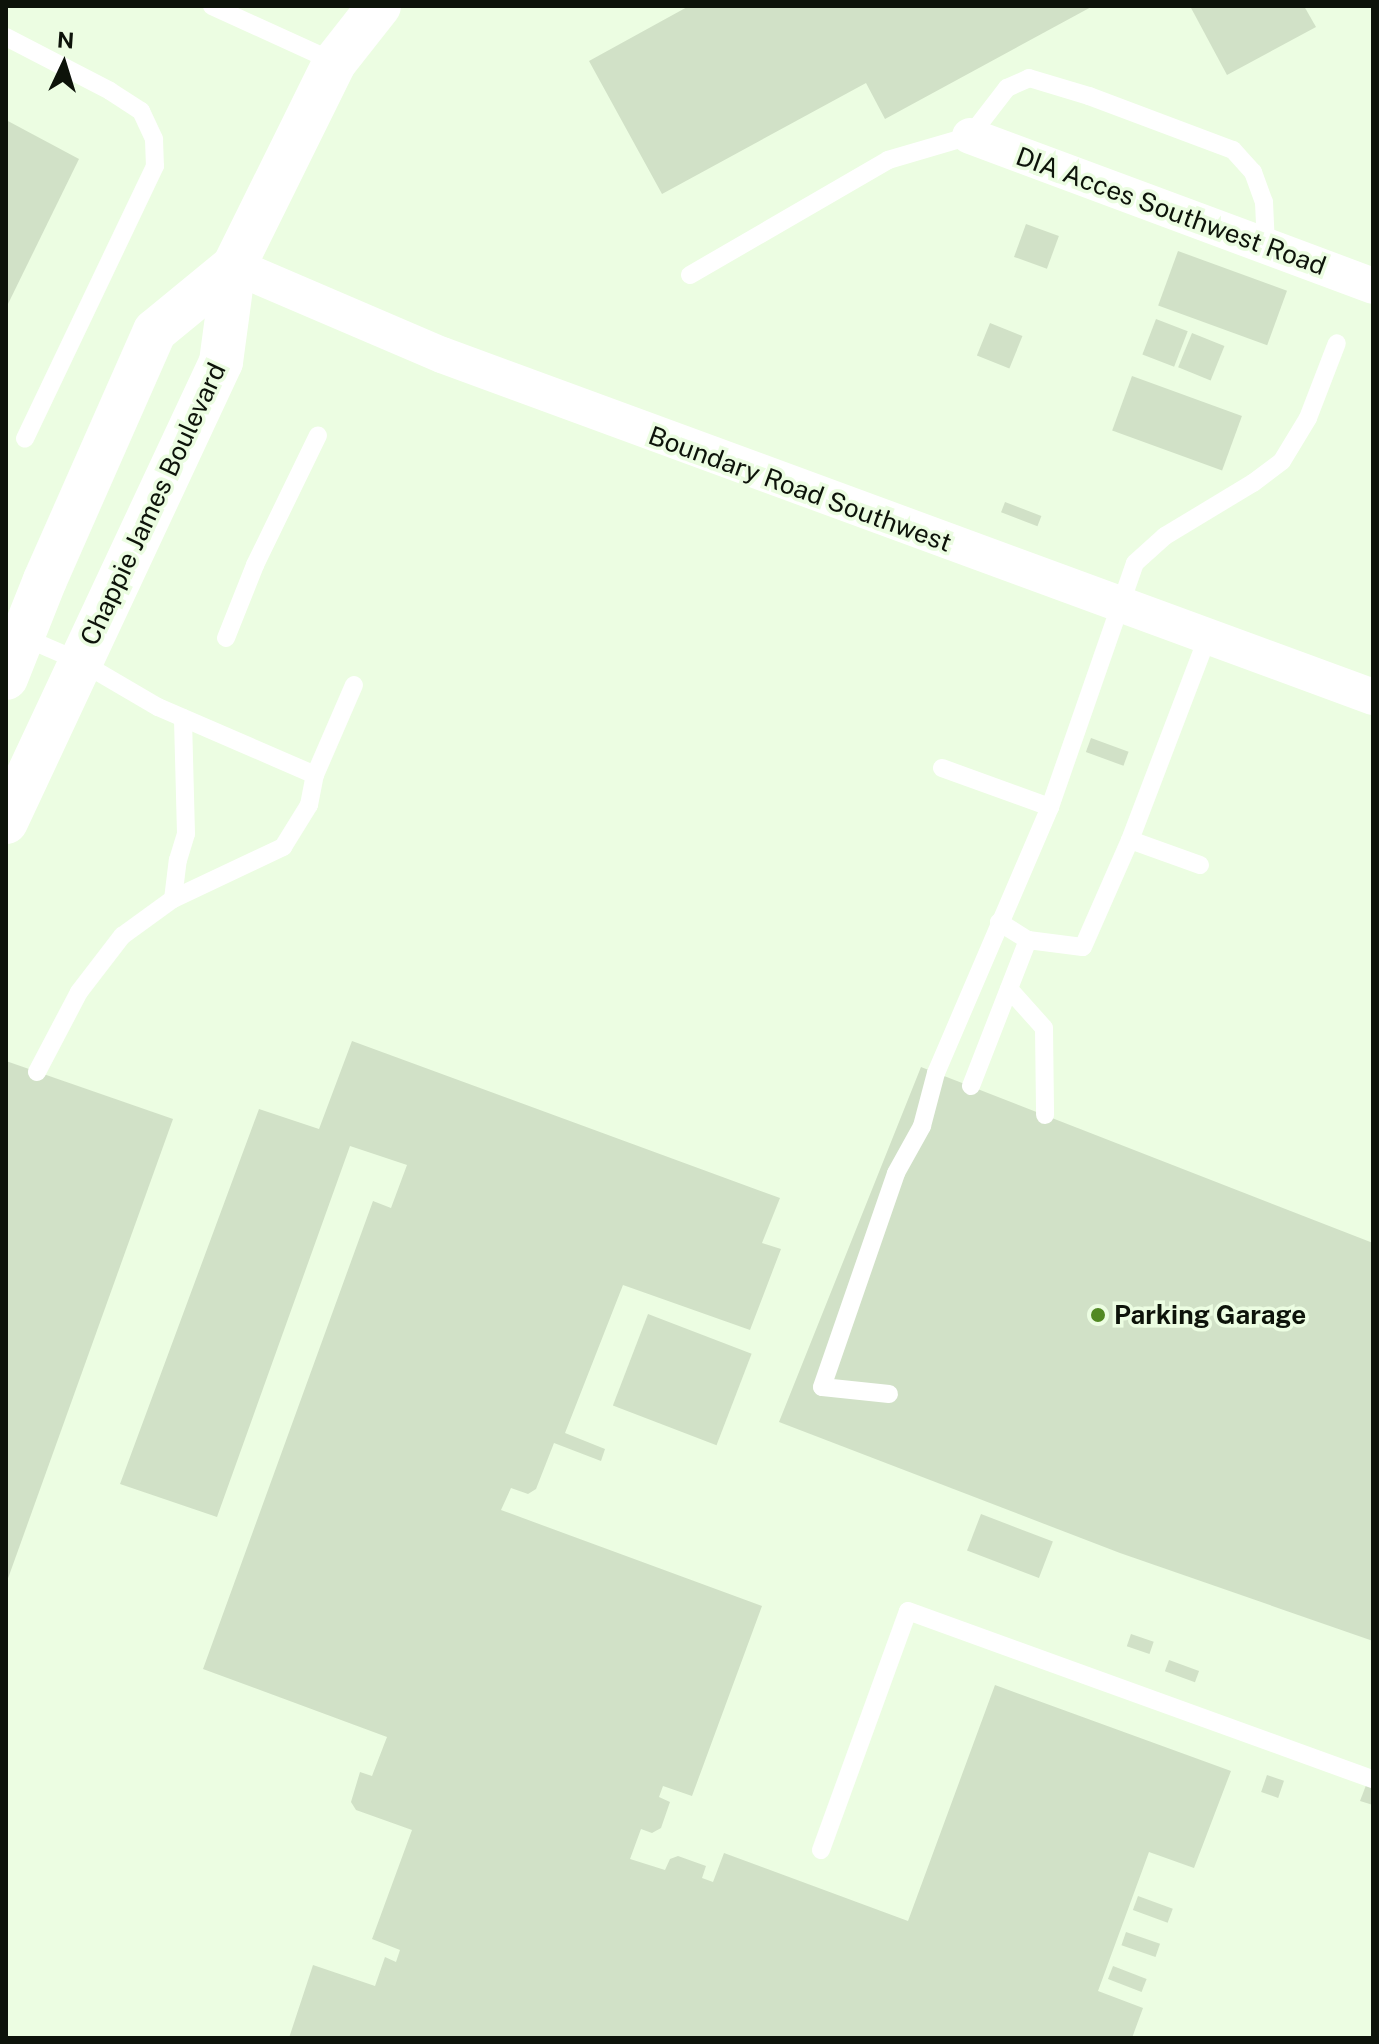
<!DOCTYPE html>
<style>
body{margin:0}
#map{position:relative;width:1379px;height:2044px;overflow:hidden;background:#ecfde2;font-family:"Public Sans",sans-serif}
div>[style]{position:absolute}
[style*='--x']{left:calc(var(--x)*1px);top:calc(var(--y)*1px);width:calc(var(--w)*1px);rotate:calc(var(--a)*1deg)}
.building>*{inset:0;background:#d1e1c7;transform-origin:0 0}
.lane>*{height:18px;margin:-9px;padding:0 9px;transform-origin:9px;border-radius:9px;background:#fff}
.street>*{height:36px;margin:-18px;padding:0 18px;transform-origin:18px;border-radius:18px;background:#fff}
.secondary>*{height:44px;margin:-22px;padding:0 22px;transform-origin:22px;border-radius:22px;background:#fff}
.dots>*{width:22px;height:22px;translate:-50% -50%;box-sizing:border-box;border:4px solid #ecfde2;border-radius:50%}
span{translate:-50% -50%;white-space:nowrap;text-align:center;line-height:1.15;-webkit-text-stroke:7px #ecfde2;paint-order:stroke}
.street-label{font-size:26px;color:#0d130a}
.poi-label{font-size:26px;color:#0d130a;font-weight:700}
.left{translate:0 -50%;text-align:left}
.frame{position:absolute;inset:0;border:8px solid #0d130a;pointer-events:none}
.north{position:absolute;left:24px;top:24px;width:80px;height:80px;-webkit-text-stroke:6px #ecfde2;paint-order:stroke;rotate:4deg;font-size:22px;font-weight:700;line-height:32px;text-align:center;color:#0d130a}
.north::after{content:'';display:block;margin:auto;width:28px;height:36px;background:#0d130a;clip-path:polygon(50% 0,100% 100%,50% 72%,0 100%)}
</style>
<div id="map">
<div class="building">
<div style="clip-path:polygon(689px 6px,1093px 6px,885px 119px,866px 83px,662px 194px,589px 61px)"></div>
<div style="clip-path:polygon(1190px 6px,1304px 6px,1316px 27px,1227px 75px)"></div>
<div style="clip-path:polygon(6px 120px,79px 159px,6px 308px)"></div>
<div style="left:1026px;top:224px;width:35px;height:35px;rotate:20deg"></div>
<div style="left:1178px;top:251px;width:116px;height:58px;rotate:20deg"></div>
<div style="left:1156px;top:319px;width:34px;height:38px;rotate:21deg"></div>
<div style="left:990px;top:323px;width:35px;height:35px;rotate:22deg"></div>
<div style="left:1192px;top:333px;width:35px;height:37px;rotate:22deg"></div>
<div style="left:1132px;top:376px;width:117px;height:58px;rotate:20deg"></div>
<div style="left:1005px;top:502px;width:39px;height:11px;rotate:21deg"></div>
<div style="left:1091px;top:738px;width:40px;height:15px;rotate:20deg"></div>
<div style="clip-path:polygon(352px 1041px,780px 1198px,762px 1243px,781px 1249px,750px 1330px,623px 1285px,565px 1433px,605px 1449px,601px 1461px,554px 1443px,536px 1489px,528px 1494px,511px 1488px,501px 1510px,762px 1606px,692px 1796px,663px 1786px,659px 1797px,670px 1802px,661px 1828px,652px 1833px,641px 1829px,630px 1859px,665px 1870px,670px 1859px,678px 1856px,706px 1866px,702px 1878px,713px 1882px,724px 1853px,908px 1921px,995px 1685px,1231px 1771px,1194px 1868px,1149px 1852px,1098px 1991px,1143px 2008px,1132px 2038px,289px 2038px,313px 1965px,375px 1986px,385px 1957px,396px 1962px,400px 1950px,372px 1939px,412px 1830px,356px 1810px,351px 1802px,360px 1772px,372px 1776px,387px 1737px,203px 1669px,373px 1201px,391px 1208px,407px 1165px,350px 1146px,217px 1517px,120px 1484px,259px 1109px,319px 1129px)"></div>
<div style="clip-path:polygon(6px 1061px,173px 1119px,6px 1584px)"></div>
<div style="clip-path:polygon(921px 1067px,1373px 1243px,1373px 1641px,1120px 1553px,779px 1422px)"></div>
<div style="left:648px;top:1314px;width:111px;height:98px;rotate:21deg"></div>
<div style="left:981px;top:1514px;width:77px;height:39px;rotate:21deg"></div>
<div style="left:1131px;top:1634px;width:24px;height:13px;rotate:19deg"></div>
<div style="left:1169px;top:1660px;width:32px;height:12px;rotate:20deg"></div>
<div style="clip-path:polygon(1373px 1767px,1373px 1805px,1360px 1801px)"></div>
<div style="left:1267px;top:1775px;width:18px;height:18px;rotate:19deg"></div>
<div style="left:1138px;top:1896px;width:37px;height:15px;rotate:20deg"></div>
<div style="left:1126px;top:1932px;width:36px;height:14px;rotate:19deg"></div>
<div style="left:1113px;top:1966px;width:36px;height:14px;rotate:21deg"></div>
</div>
<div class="lane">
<div style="--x:212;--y:6;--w:135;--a:24.5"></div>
<div style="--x:6;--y:37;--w:117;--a:27.4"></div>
<div style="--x:110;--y:91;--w:37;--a:33"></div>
<div style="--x:141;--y:111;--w:31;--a:65"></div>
<div style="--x:154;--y:139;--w:27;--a:88"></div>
<div style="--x:155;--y:166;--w:302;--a:115.5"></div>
<div style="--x:690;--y:275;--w:229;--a:-30.1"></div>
<div style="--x:888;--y:160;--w:85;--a:-16.3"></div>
<div style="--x:970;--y:136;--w:61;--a:-52.4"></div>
<div style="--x:1007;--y:88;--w:24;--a:-24"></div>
<div style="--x:1029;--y:78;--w:63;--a:16.7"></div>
<div style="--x:1089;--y:96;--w:154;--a:20.6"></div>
<div style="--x:1233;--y:150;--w:30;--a:48"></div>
<div style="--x:1253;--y:172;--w:32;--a:70"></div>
<div style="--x:1264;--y:202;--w:44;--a:87.4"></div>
<div style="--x:21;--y:636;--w:65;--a:23.4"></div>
<div style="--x:81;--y:662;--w:89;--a:30.3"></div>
<div style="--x:158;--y:707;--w:171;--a:23.4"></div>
<div style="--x:226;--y:638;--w:79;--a:-68.3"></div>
<div style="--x:255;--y:565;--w:144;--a:-64.1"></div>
<div style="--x:942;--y:768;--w:115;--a:19.9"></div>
<div style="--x:1050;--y:807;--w:258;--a:-70.8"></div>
<div style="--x:1135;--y:563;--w:40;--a:-42"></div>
<div style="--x:1165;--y:536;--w:103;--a:-31.1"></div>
<div style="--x:1253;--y:483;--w:36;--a:-37"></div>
<div style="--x:1282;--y:461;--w:50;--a:-58.8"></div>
<div style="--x:1308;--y:418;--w:80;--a:-68.9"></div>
<div style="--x:1200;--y:865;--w:74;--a:-160.3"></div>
<div style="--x:1130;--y:840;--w:216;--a:-69.1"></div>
<div style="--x:173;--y:899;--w:39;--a:-83"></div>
<div style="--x:178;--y:860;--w:27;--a:-73"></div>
<div style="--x:186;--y:834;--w:116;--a:-91.5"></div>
<div style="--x:999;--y:922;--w:34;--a:32"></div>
<div style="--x:1028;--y:940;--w:55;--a:7.3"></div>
<div style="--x:1083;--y:947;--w:117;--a:-66.3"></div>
<div style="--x:1009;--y:989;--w:52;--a:48.1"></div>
<div style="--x:1044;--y:1028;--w:87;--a:89.3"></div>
<div style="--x:37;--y:1072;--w:90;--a:-62.3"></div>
<div style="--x:79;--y:992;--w:71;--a:-52.5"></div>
<div style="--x:122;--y:936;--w:63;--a:-36"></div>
<div style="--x:173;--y:899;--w:122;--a:-25.3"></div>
<div style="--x:283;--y:847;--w:49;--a:-58.2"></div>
<div style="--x:309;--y:805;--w:31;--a:-79"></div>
<div style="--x:315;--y:775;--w:98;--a:-66.6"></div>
<div style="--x:971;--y:1086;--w:157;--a:-68.7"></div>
<div style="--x:889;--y:1394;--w:67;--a:-174"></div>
<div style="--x:822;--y:1387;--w:226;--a:-70.9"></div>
<div style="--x:896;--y:1173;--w:54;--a:-61"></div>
<div style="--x:922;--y:1126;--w:55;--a:-75.2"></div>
<div style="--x:936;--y:1073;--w:289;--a:-66.8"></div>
<div style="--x:821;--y:1850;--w:254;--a:-70"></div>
<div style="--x:908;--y:1611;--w:494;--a:19.9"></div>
</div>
<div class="street">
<div style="--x:970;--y:136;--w:430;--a:20.4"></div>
<div style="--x:234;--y:266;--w:226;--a:23.2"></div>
<div style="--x:442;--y:355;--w:992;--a:20.17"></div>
</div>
<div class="secondary">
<div style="--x:6;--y:678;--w:105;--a:-68.3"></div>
<div style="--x:45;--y:580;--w:272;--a:-66.2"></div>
<div style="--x:155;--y:331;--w:102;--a:-39.4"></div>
<div style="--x:6;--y:822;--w:508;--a:-64.95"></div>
<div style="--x:221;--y:362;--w:97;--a:-82.3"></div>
<div style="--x:234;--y:266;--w:228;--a:-63.7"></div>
<div style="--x:335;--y:62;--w:71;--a:-51.8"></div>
</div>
<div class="dots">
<div style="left:1098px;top:1315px;background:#528923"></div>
</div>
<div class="street-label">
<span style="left:1171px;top:211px;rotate:20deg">DIA Acces Southwest Road</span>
<span style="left:800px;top:489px;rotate:20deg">Boundary Road Southwest</span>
<span style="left:153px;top:504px;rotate:-65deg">Chappie James Boulevard</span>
</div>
<div class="poi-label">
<span class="left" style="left:1114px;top:1315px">Parking Garage</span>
</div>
<div class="frame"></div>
<div class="north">N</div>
</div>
